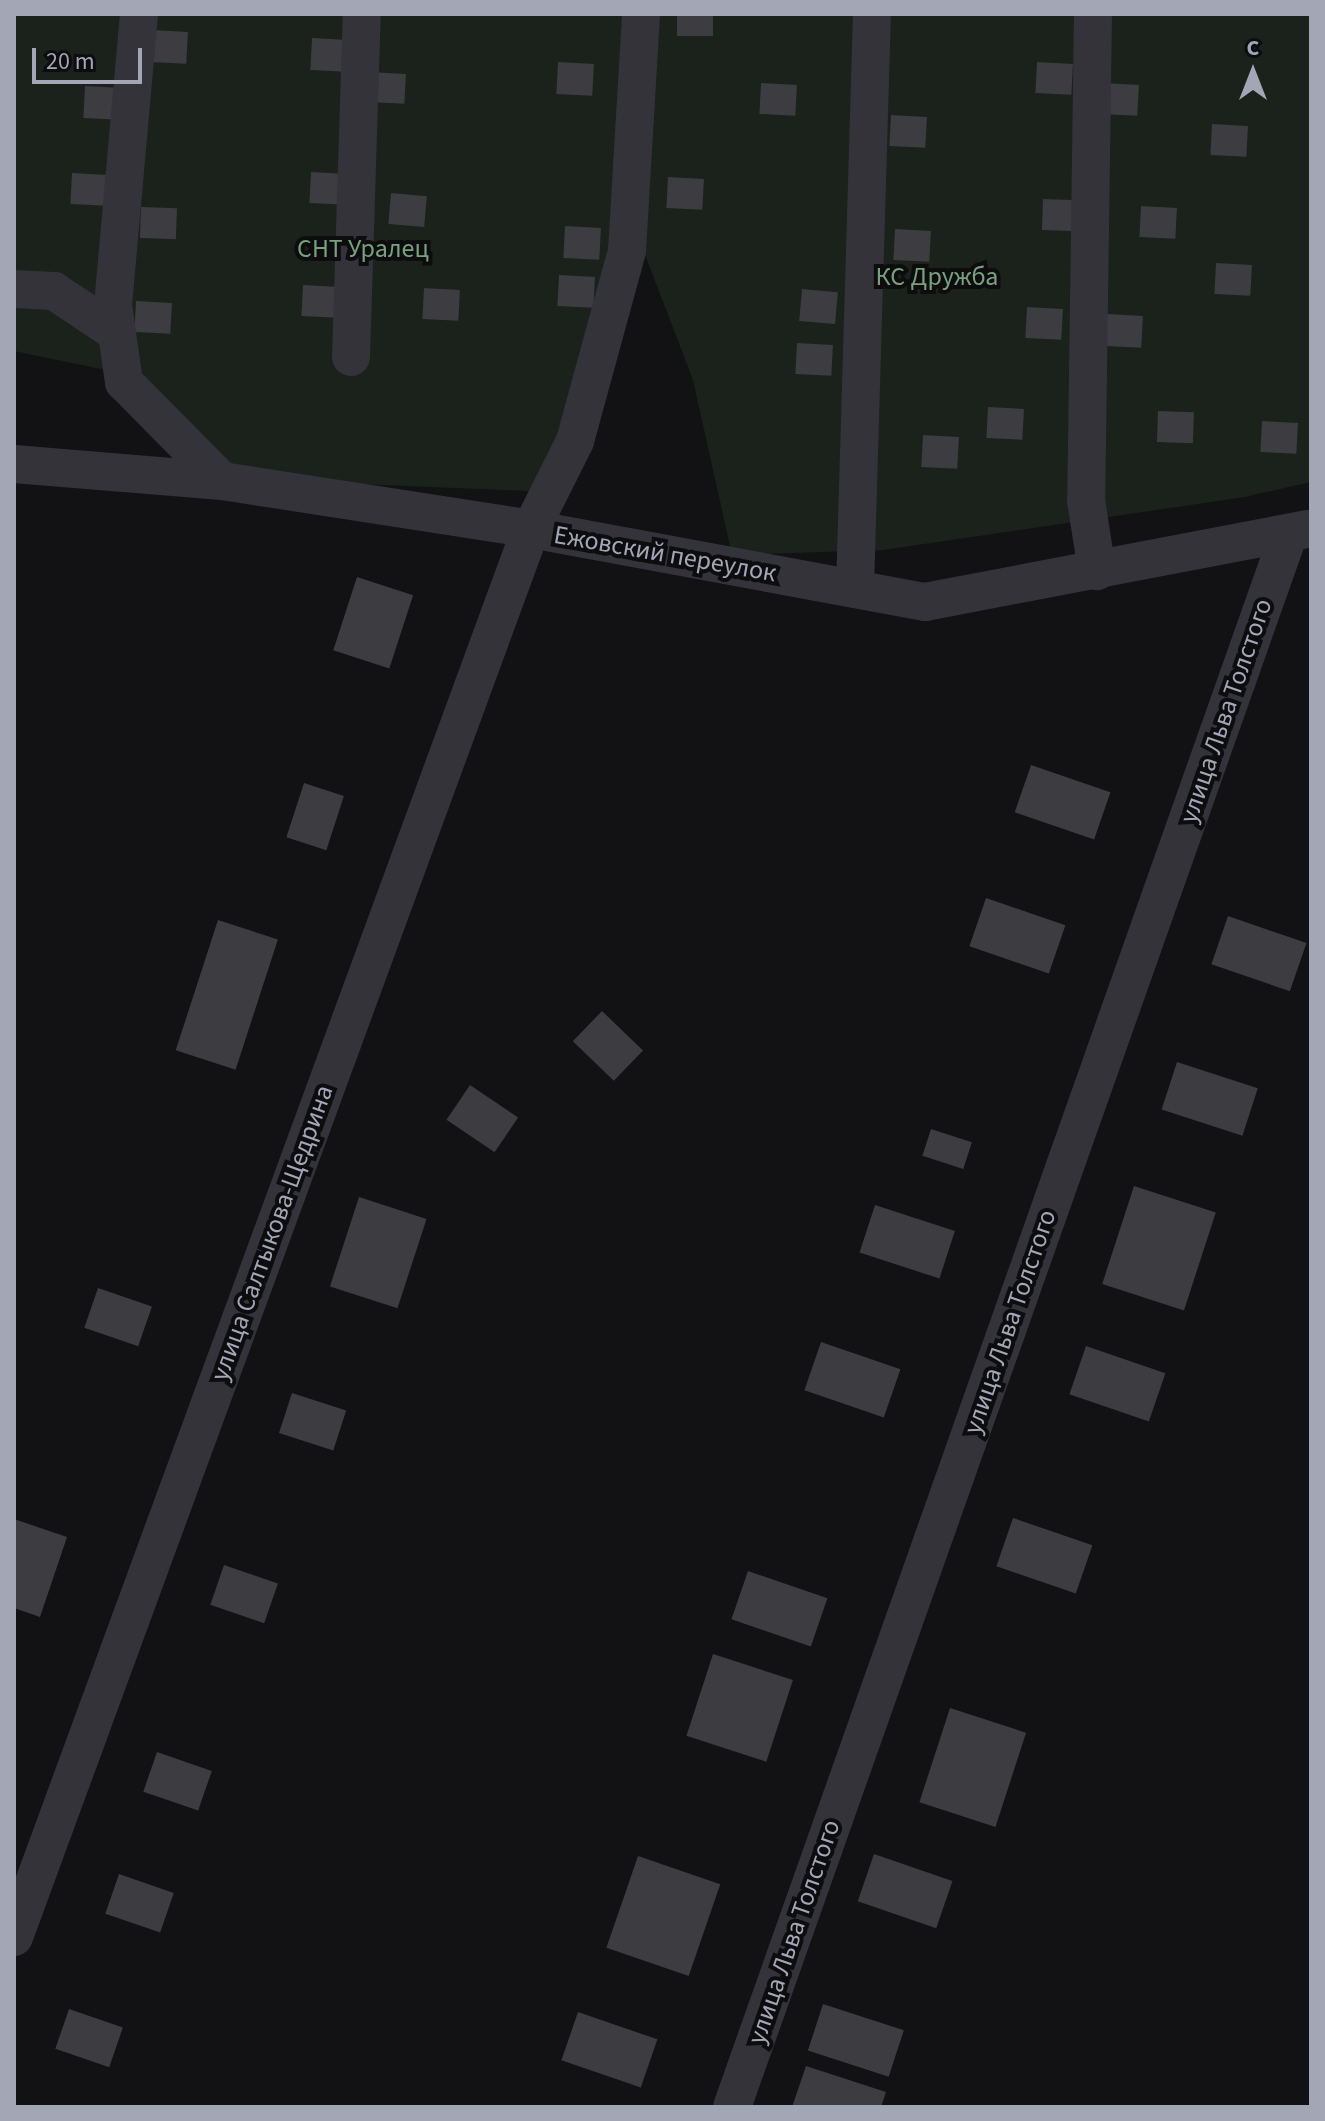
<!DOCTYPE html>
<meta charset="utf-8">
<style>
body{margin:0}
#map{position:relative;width:1325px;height:2121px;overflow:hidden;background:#121214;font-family:"Source Sans 3",sans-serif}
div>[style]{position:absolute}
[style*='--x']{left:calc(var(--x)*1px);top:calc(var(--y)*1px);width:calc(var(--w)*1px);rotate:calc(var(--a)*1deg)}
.green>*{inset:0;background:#1a221b}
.building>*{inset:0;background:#3c3c41;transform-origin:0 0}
.street>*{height:38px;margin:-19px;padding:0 19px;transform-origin:19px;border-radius:19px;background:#333339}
span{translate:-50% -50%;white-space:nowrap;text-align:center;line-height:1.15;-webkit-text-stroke:8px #0d0d0f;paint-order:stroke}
.park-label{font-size:26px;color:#78a17e}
.street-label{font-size:26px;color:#a3a7b5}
.frame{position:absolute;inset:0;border:16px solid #a3a7b5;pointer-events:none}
.north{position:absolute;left:1213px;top:32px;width:80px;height:80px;-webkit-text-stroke:6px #0d0d0f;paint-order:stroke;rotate:0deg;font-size:22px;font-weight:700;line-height:32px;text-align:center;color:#a3a7b5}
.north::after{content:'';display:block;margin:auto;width:28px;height:36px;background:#a3a7b5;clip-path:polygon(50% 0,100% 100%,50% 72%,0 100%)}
.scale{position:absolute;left:32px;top:48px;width:110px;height:36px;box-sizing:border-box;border:4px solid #a3a7b5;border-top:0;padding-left:10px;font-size:24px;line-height:28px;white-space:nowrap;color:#a3a7b5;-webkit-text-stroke:6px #0d0d0f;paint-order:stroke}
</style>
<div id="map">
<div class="green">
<div style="clip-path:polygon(14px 14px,1311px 14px,1311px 482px,1245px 497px,883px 550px,732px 555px,693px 380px,631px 218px,575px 441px,530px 491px,235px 479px,144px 378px,14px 351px)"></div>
</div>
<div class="building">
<div style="left:677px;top:14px;width:36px;height:22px"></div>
<div style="left:152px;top:30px;width:36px;height:32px;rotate:3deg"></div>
<div style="left:312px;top:38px;width:36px;height:32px;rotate:3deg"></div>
<div style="left:558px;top:62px;width:36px;height:32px;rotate:3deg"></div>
<div style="left:1037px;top:62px;width:36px;height:31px;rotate:3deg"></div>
<div style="left:370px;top:72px;width:36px;height:30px;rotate:3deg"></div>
<div style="left:761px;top:83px;width:36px;height:31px;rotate:3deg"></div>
<div style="left:1103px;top:83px;width:36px;height:31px;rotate:3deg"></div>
<div style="left:85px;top:86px;width:36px;height:32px;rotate:3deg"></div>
<div style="left:891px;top:115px;width:36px;height:31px;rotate:3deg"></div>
<div style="left:1212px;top:124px;width:36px;height:31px;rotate:3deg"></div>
<div style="left:311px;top:172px;width:36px;height:31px;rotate:3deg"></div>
<div style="left:72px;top:173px;width:36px;height:31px;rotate:3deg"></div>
<div style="left:668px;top:177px;width:36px;height:31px;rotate:3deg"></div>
<div style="left:391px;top:193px;width:36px;height:31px;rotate:5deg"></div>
<div style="left:1043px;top:199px;width:36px;height:31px;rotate:2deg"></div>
<div style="left:1141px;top:206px;width:36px;height:31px;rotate:3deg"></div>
<div style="left:141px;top:207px;width:36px;height:31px;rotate:2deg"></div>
<div style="left:565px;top:226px;width:36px;height:32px;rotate:3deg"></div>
<div style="left:895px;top:229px;width:36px;height:31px;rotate:3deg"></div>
<div style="left:1216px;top:263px;width:36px;height:31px;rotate:3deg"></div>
<div style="left:559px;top:275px;width:36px;height:31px;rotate:3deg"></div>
<div style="left:303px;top:285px;width:36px;height:31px;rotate:3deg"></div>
<div style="left:424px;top:288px;width:36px;height:31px;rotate:3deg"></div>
<div style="left:802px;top:289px;width:36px;height:32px;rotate:5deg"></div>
<div style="left:136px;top:301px;width:36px;height:31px;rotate:3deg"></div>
<div style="left:1027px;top:307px;width:36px;height:31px;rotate:3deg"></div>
<div style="left:1107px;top:314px;width:36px;height:32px;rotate:3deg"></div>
<div style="left:797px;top:343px;width:36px;height:31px;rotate:3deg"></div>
<div style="left:988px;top:407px;width:36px;height:31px;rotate:3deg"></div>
<div style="left:1158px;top:411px;width:36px;height:31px;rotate:2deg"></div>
<div style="left:1262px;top:421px;width:36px;height:31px;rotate:3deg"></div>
<div style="left:923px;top:435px;width:36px;height:32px;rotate:3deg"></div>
<div style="left:357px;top:577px;width:59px;height:77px;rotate:18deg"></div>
<div style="left:1031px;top:765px;width:84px;height:50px;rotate:19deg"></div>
<div style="left:304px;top:783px;width:42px;height:57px;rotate:18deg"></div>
<div style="left:986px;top:898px;width:84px;height:51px;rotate:19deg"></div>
<div style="left:1228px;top:916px;width:83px;height:51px;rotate:19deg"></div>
<div style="left:218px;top:920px;width:63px;height:137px;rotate:18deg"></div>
<div style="left:602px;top:1011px;width:57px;height:42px;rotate:44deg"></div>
<div style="left:1177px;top:1062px;width:85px;height:50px;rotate:18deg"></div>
<div style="left:470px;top:1085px;width:58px;height:42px;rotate:34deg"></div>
<div style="left:931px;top:1129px;width:43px;height:28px;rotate:18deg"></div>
<div style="left:1134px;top:1186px;width:86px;height:103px;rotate:18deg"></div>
<div style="left:359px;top:1197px;width:71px;height:94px;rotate:18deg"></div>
<div style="left:875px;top:1205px;width:84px;height:50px;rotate:18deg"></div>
<div style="left:98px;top:1288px;width:57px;height:42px;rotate:19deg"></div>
<div style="left:821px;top:1342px;width:84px;height:51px;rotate:19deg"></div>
<div style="left:1086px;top:1346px;width:84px;height:51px;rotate:19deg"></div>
<div style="left:292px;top:1393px;width:57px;height:42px;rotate:18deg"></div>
<div style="left:1013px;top:1518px;width:84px;height:51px;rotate:19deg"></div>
<div style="clip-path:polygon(14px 1519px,67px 1537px,40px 1617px,14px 1608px)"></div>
<div style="left:224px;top:1565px;width:57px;height:42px;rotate:19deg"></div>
<div style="left:748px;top:1571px;width:84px;height:51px;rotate:19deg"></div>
<div style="left:713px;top:1654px;width:84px;height:86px;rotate:18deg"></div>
<div style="left:950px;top:1708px;width:80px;height:99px;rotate:18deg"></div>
<div style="left:157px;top:1752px;width:58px;height:42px;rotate:19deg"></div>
<div style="left:874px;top:1854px;width:83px;height:50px;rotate:19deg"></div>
<div style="left:638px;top:1856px;width:87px;height:97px;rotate:19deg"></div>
<div style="left:119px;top:1874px;width:58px;height:42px;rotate:19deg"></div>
<div style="left:823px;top:2004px;width:85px;height:49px;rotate:18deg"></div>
<div style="left:69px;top:2009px;width:57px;height:42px;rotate:19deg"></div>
<div style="left:578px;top:2012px;width:84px;height:51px;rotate:19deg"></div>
<div style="clip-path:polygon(806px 2066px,886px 2092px,881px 2107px,792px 2107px)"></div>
</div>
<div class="street">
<div style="--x:139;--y:14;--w:292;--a:95.1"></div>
<div style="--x:113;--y:305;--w:78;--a:81.9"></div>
<div style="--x:124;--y:382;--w:139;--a:45.3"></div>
<div style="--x:1093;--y:14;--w:486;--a:90.8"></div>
<div style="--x:1086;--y:500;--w:72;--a:81.2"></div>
<div style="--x:14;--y:289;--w:40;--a:2.9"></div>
<div style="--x:54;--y:291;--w:76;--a:33.7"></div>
<div style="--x:351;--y:357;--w:343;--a:-88.2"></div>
<div style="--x:14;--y:464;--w:209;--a:4.7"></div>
<div style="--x:222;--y:481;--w:313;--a:8.8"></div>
<div style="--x:531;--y:529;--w:401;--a:10.5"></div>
<div style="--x:925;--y:602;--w:390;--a:-10.8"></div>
<div style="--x:855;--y:589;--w:575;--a:-88.31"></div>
<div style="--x:14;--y:1937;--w:1500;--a:-69.84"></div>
<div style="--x:531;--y:529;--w:98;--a:-63.4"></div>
<div style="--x:575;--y:441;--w:197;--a:-74.7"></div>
<div style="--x:627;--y:251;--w:237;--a:-86.6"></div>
<div style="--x:732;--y:2107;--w:1666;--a:-70.51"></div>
</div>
<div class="park-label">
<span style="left:363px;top:249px">СНТ Уралец</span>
<span style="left:937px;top:277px">КС Дружба</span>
</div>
<div class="street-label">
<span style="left:665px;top:554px;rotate:10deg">Ежовский переулок</span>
<span style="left:1226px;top:711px;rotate:-71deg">улица Льва Толстого</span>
<span style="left:272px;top:1233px;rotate:-70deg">улица Салтыкова-Щедрина</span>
<span style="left:1010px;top:1322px;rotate:-71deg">улица Льва Толстого</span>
<span style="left:794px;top:1932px;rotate:-71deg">улица Льва Толстого</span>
</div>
<div class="frame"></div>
<div class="north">С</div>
<div class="scale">20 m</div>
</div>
